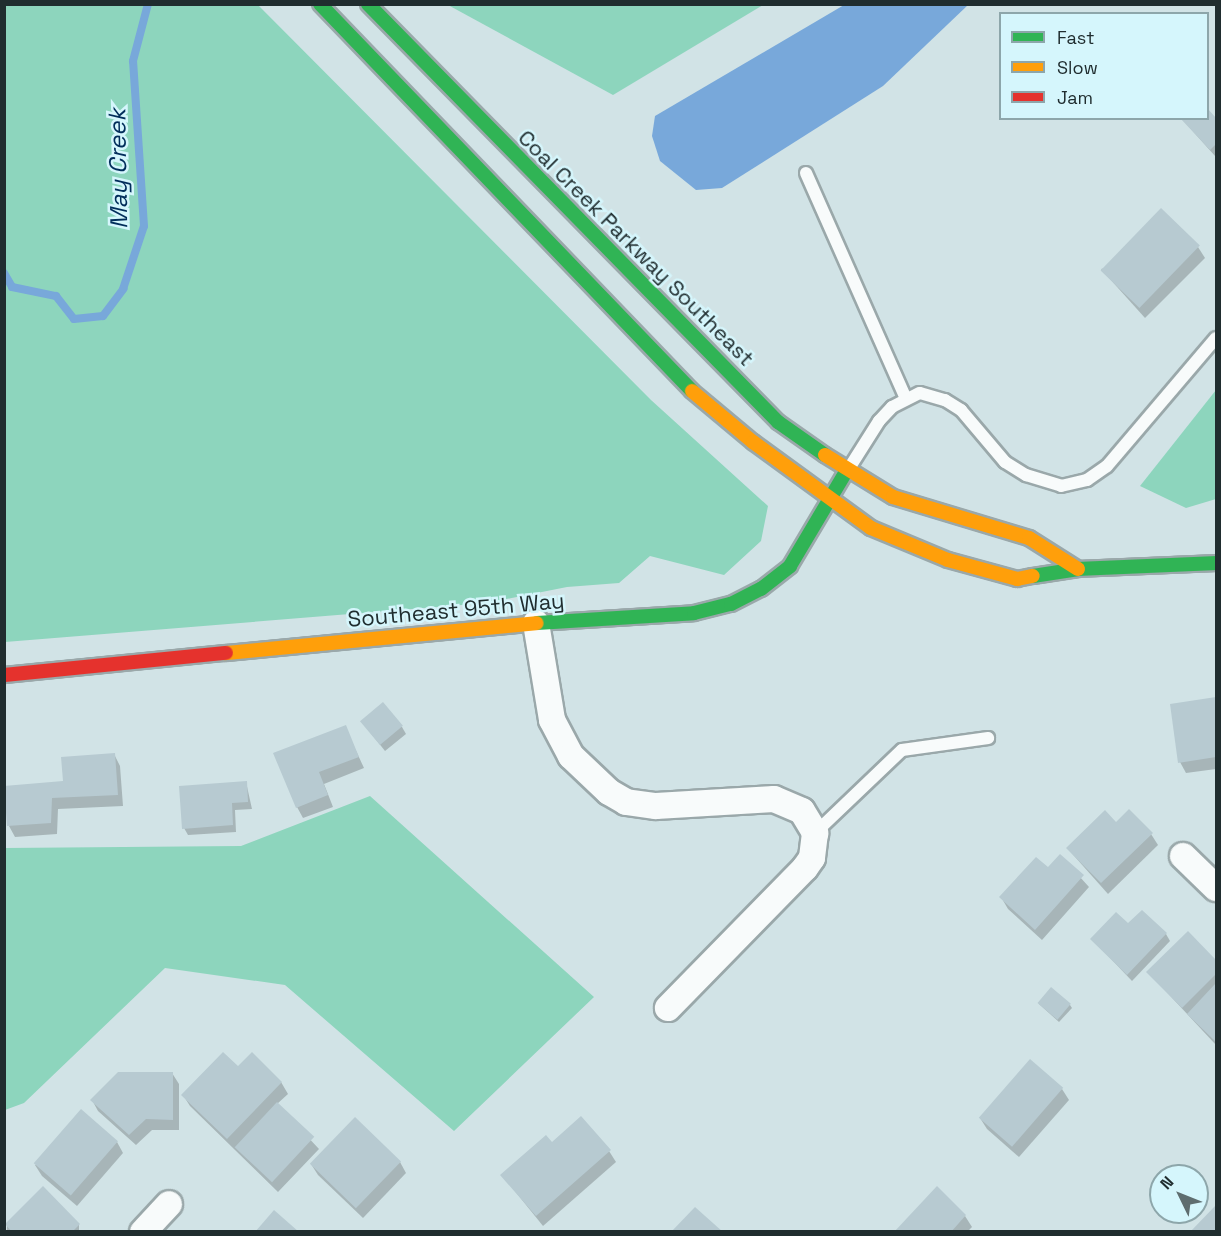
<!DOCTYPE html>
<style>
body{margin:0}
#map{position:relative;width:1221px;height:1236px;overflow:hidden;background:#d1e3e6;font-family:"Space Grotesk",sans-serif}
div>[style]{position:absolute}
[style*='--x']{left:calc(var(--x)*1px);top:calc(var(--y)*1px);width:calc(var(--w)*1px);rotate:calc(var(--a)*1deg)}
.forest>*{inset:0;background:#8dd5bd}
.water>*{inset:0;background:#78a8da}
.shadow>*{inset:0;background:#0003;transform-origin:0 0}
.stream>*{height:8px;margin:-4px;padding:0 4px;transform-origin:4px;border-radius:4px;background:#78a8da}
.building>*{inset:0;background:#b7cad1;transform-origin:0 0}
.roads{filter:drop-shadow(2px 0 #9aa8aa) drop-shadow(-2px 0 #9aa8aa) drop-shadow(0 2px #9aa8aa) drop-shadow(0 -2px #9aa8aa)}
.lane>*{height:12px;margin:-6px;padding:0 6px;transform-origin:6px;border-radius:6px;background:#f8fbfb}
.street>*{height:26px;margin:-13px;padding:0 13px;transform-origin:13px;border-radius:13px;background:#f8fbfb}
.fast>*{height:14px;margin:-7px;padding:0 7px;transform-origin:7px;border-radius:7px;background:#30b455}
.slow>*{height:14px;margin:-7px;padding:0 7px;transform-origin:7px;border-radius:7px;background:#ff9f0a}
.jam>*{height:14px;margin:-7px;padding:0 7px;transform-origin:7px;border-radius:7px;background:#e5322d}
span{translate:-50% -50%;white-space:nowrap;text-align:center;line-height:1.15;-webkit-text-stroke:5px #d5f6fc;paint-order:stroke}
.street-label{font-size:22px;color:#202d2f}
.water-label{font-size:24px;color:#012d5a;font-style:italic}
.frame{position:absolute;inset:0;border:6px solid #202d2f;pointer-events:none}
.legend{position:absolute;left:999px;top:12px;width:210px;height:108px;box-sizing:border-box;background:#d5f6fc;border:2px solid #8da6aa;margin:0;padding:8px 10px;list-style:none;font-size:18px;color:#202d2f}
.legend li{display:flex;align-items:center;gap:12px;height:30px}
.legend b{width:30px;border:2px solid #8da6aa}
.north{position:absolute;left:1149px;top:1164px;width:60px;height:60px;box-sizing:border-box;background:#d5f6fc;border:2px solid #8da6aa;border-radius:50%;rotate:313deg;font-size:16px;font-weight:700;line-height:24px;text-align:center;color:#202d2f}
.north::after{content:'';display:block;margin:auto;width:21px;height:27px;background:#5e6d6f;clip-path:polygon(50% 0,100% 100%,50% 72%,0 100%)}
</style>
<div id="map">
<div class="forest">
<div style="clip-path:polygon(5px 4px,258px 5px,651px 400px,768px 506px,761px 541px,724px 575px,650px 556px,619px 583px,567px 587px,486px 603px,5px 642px)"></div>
<div style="clip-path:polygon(448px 5px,763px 5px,613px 95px)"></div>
<div style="clip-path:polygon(1216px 390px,1216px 499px,1186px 508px,1140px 486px)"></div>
<div style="clip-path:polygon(370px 796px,594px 997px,454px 1131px,285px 985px,165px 968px,24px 1103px,5px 1110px,5px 848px,241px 846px)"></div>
</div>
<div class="water">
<div style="clip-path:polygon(844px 5px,968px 5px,883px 86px,722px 188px,696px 190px,660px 161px,652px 136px,655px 116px)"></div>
</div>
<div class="shadow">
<div style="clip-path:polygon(1208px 111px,1216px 120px,1215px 156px,1181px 118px,1208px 118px)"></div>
<div style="clip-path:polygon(1198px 247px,1205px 258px,1145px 318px,1101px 269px)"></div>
<div style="clip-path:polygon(1216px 699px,1216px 769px,1186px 773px,1180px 762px,1171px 706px)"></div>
<div style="clip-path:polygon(362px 722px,402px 727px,406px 734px,385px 751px)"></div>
<div style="clip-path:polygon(345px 727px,364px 768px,324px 784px,333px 807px,303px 818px,297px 807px)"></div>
<div style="clip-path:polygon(114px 754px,120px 766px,123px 806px,58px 809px,57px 834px,15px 837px,9px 826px,64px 783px)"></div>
<div style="clip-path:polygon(246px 782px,252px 809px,235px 810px,236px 832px,188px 835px,184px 828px)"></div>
<div style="clip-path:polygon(1116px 824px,1151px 834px,1158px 845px,1108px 894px,1068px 849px)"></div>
<div style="clip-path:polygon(1061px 856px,1089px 887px,1042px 940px,1008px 909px,1001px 897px,1048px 870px)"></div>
<div style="clip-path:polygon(1188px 933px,1216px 962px,1216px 1045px,1148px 972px)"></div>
<div style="clip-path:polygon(1166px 934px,1170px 941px,1132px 981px,1092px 939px)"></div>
<div style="clip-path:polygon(1039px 1004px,1070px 1005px,1072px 1008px,1059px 1022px)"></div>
<div style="clip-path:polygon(172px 1073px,179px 1084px,179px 1130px,152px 1130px,136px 1145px,98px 1111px,92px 1100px)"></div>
<div style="clip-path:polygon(281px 1082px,288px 1094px,277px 1104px,319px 1149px,278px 1192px,190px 1106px,183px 1095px)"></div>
<div style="clip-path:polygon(1062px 1089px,1069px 1100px,1019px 1157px,987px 1129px,980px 1118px)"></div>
<div style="clip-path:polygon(117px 1142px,123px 1153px,77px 1206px,42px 1176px,35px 1165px)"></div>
<div style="clip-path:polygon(552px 1144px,609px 1151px,616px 1162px,543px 1226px,502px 1175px)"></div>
<div style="clip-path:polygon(400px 1162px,406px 1173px,363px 1218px,318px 1175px,311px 1164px)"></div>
<div style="clip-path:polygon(965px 1216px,972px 1227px,967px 1232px,896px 1232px)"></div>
<div style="left:7px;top:1225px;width:72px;height:8px"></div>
</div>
<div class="stream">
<div style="--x:4;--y:273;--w:16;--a:60"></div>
<div style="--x:12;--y:287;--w:45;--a:11.6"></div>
<div style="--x:56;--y:296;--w:29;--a:52"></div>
<div style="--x:74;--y:319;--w:29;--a:-6"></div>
<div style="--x:103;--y:316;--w:34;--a:-53"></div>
<div style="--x:123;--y:289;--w:66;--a:-71.6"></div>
<div style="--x:144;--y:226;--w:165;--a:-93.8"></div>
<div style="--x:133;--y:61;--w:59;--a:-75.3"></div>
</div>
<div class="building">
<div style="clip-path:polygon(1208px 109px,1216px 118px,1216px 144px,1210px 150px,1180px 118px,1208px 118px)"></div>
<div style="left:1161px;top:208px;width:54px;height:87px;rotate:44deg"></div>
<div style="clip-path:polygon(1216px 697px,1216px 757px,1178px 763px,1170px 704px)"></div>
<div style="left:383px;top:702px;width:31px;height:30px;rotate:50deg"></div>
<div style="clip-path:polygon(346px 725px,359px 757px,319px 772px,328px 795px,296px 808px,273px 753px)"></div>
<div style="clip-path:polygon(115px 753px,118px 795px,52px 798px,51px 823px,7px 826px,4px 786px,63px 781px,61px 757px)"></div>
<div style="clip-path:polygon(247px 781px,248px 802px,232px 803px,233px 825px,182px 829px,179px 786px)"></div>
<div style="clip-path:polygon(1129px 809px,1153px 833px,1101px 883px,1066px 848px,1105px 810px,1116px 822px)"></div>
<div style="clip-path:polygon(1060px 854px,1084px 875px,1035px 930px,999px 897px,1036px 857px,1048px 867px)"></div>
<div style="clip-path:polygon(1142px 910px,1167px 933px,1127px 975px,1090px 939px,1116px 912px,1128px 923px)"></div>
<div style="clip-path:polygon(1188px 931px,1216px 960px,1216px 974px,1182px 1008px,1146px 972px)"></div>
<div style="clip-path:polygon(1216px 983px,1216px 1042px,1187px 1014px)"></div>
<div style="left:1051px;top:987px;width:26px;height:21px;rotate:40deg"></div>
<div style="clip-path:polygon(223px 1052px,238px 1066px,252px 1052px,282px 1082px,227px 1139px,181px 1095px)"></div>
<div style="left:1030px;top:1059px;width:44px;height:78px;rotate:41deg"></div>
<div style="clip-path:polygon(118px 1072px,173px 1072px,173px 1120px,146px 1119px,129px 1135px,90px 1100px)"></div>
<div style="left:277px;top:1102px;width:51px;height:62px;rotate:43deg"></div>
<div style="left:81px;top:1109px;width:49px;height:72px;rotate:41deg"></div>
<div style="clip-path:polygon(581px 1116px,611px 1150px,536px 1216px,500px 1175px,546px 1135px,552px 1142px)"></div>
<div style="left:355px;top:1117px;width:64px;height:65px;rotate:44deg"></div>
<div style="clip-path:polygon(43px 1186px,80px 1224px,72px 1232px,12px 1232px,5px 1224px)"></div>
<div style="clip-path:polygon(937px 1186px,966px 1215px,951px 1232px,894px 1232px)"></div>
<div style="clip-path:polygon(1216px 1205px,1216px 1232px,1190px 1232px)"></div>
<div style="clip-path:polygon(695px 1207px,723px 1232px,671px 1232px)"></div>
<div style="clip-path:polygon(274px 1210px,299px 1232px,255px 1232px)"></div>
</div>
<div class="roads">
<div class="lane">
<div style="--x:806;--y:173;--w:247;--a:66.1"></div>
<div style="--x:848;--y:470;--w:58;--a:-57.7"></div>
<div style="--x:879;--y:421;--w:19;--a:-47"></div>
<div style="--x:892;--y:407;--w:31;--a:-27"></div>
<div style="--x:920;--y:393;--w:26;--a:16"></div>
<div style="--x:945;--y:400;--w:19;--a:32"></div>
<div style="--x:961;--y:410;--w:68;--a:49.8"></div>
<div style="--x:1005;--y:462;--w:25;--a:32"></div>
<div style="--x:1026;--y:475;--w:37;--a:17"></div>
<div style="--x:1061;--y:486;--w:27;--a:-13"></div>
<div style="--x:1087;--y:480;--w:24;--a:-35"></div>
<div style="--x:1107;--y:466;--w:168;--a:-49.6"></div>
<div style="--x:815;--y:833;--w:120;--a:-43.7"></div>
<div style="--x:902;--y:750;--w:87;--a:-7.9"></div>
</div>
<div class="street">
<div style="--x:536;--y:623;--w:98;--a:80.6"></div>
<div style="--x:552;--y:720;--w:41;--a:62.2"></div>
<div style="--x:571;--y:756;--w:52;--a:43.5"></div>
<div style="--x:609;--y:792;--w:20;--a:30"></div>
<div style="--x:626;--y:802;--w:30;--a:8"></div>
<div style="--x:656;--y:806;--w:118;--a:-3.4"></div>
<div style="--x:774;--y:799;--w:30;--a:23"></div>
<div style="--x:802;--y:811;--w:26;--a:59"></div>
<div style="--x:815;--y:833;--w:25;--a:97"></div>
<div style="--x:812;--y:858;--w:12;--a:125"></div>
<div style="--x:805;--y:868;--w:196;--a:134.4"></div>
<div style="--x:1183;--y:856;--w:46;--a:44.1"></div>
<div style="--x:143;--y:1232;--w:38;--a:-47"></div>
</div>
<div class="fast">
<div style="--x:320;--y:4;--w:537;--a:46.13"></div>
<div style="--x:368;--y:4;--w:586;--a:45.55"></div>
<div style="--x:778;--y:422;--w:57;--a:35.1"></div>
<div style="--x:1033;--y:576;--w:46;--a:-8.8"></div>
<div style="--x:1078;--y:569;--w:138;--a:-2.5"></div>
<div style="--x:537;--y:623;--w:157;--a:-3.6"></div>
<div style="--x:694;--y:613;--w:38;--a:-14"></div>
<div style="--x:731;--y:604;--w:34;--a:-27"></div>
<div style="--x:761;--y:589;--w:37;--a:-38"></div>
<div style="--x:790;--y:566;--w:106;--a:-59.3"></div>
</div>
<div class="slow">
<div style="--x:692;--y:391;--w:80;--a:39.9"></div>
<div style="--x:753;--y:442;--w:146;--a:36.1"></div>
<div style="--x:871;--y:528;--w:83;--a:22.6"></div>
<div style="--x:948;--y:560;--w:72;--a:15.4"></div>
<div style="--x:1017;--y:579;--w:16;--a:-11"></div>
<div style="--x:825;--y:455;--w:80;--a:31.7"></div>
<div style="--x:893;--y:497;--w:142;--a:16.8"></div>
<div style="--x:1029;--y:538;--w:58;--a:32.3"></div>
<div style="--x:226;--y:653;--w:312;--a:-5.5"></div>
</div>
<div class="jam">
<div style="--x:4;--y:675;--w:223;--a:-5.7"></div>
</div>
</div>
<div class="street-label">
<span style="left:636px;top:248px;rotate:45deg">Coal Creek Parkway Southeast</span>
<span style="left:456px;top:610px;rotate:-5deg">Southeast 95th Way</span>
</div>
<div class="water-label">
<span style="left:118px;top:169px;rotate:-91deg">May Creek</span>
</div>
<div class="frame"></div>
<ul class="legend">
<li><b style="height:8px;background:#30b455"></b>Fast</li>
<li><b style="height:8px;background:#ff9f0a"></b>Slow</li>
<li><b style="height:8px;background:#e5322d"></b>Jam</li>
</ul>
<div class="north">N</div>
</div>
